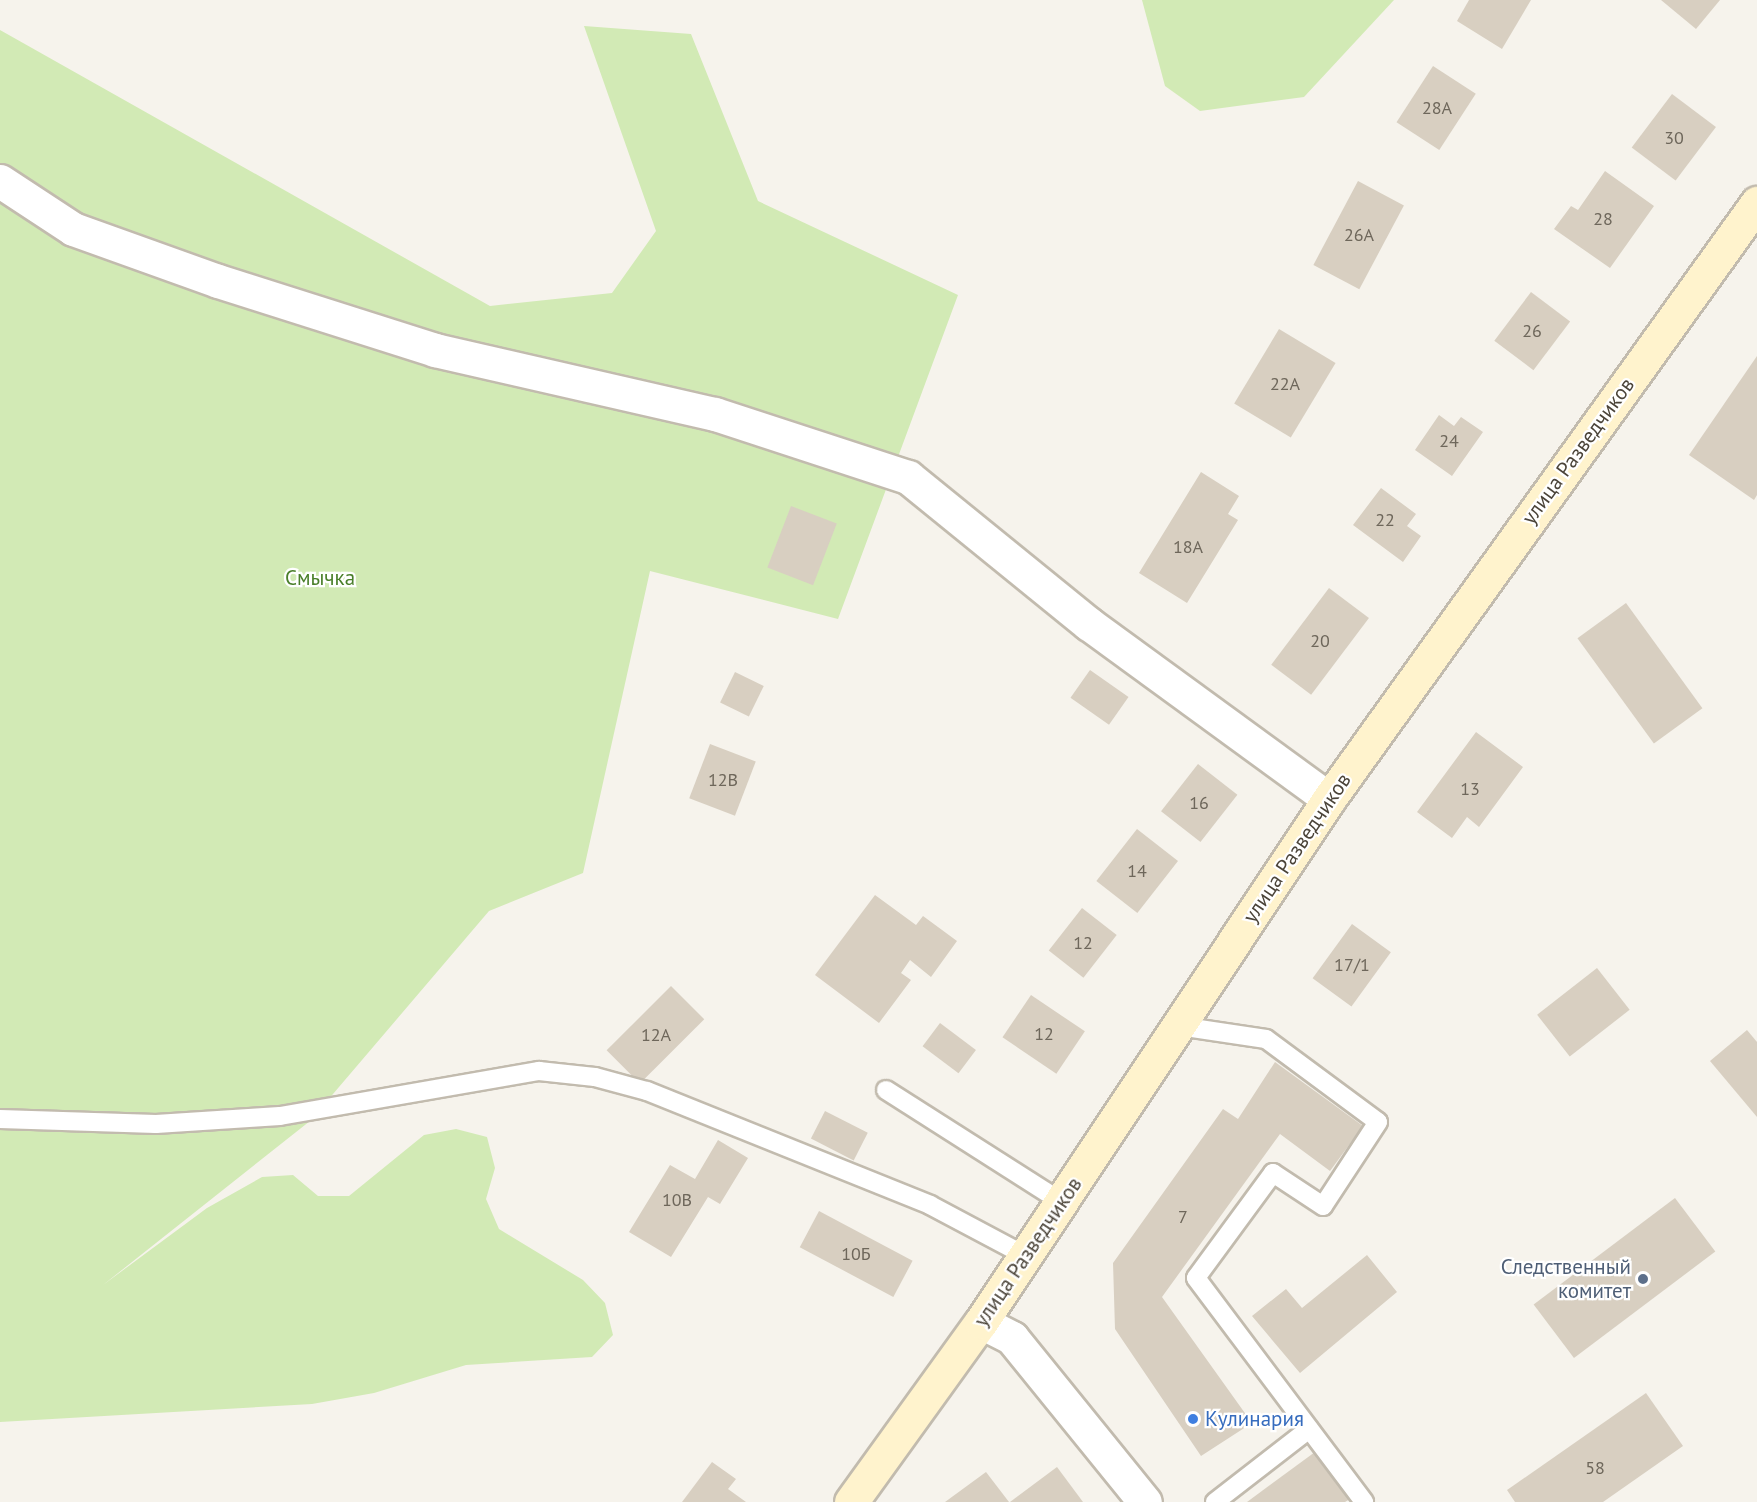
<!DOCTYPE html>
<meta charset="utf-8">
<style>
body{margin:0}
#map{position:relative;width:1757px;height:1502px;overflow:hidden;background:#f6f3ec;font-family:"PT Sans",sans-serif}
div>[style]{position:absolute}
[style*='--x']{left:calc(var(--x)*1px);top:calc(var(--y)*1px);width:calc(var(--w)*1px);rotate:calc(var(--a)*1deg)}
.green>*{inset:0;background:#d2eab5}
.building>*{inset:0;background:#d8cfc1;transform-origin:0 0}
.roads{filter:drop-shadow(2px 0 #c2bbae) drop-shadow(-2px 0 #c2bbae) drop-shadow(0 2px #c2bbae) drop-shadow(0 -2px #c2bbae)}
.lane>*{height:18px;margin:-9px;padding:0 9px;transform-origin:9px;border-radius:9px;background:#fff}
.street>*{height:33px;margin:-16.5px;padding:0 16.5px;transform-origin:16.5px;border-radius:16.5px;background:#fff}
.secondary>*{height:33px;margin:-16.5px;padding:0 16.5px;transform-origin:16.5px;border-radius:16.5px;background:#fff3cd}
.dots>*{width:16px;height:16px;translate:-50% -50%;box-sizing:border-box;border:3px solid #fff;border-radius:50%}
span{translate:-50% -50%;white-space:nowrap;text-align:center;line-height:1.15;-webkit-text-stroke:4.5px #fff;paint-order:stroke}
.number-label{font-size:18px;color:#6e675b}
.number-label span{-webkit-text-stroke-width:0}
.street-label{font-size:21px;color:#4b4439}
.park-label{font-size:21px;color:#4a7f2a}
.service-label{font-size:21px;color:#4e5e75}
.right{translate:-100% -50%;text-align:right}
.shop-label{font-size:21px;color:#366cbe}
.left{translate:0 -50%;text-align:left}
</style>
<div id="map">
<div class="green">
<div style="clip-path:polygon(1142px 0,1394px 0,1304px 97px,1200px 111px,1165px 86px)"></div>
<div style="clip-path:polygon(584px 26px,691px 34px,758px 201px,958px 295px,838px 619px,650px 571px,583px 873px,489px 911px,310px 1121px,103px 1285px,207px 1208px,262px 1177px,293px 1175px,318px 1196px,349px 1196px,424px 1135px,456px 1129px,487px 1137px,495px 1168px,486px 1199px,499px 1229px,583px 1280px,605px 1303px,613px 1335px,592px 1357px,466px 1365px,374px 1393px,312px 1404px,0 1422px,0 30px,490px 306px,612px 293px,656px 231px)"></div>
</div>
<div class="building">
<div style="clip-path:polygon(1469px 0,1531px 0,1502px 49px,1457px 21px)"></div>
<div style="clip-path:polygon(1661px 0,1720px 0,1696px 29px)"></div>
<div style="left:1433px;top:66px;width:51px;height:67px;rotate:33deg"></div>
<div style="left:1672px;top:94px;width:55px;height:67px;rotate:37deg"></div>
<div style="clip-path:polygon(1605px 171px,1654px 206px,1610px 268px,1554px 229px,1571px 206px,1578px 210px)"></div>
<div style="left:1358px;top:181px;width:52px;height:95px;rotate:28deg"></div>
<div style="left:1531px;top:292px;width:49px;height:61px;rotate:37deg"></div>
<div style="left:1279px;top:329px;width:66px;height:87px;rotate:31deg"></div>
<div style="clip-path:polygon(1757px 356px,1757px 495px,1754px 500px,1689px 455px)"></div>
<div style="clip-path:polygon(1439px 415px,1454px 426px,1461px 417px,1483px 432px,1452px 476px,1415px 450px)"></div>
<div style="clip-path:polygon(1201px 472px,1239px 496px,1228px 514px,1238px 520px,1187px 603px,1139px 573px)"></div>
<div style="clip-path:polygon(1381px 488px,1416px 514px,1407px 526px,1421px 536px,1403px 562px,1353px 525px)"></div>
<div style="left:791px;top:506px;width:49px;height:66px;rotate:21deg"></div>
<div style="left:1329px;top:588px;width:50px;height:96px;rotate:37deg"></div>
<div style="left:1626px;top:603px;width:130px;height:60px;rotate:54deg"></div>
<div style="left:1090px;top:670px;width:47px;height:34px;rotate:35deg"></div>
<div style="left:735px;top:672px;width:32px;height:34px;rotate:26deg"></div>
<div style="clip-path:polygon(1476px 732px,1523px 767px,1479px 827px,1467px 817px,1452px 838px,1417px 812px)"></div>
<div style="left:710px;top:744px;width:49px;height:58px;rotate:21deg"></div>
<div style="left:1198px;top:764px;width:50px;height:60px;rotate:38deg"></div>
<div style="left:1137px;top:829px;width:52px;height:66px;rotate:38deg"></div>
<div style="clip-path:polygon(875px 895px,916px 925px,923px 916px,957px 941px,931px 977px,910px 960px,901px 973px,911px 980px,879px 1023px,815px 975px)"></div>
<div style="left:1082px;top:908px;width:44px;height:54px;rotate:38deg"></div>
<div style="left:1352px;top:924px;width:48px;height:67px;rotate:36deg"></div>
<div style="left:1597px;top:968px;width:53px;height:76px;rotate:52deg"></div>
<div style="left:671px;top:986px;width:47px;height:91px;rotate:45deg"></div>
<div style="left:1031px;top:995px;width:65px;height:51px;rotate:34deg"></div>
<div style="left:940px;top:1023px;width:45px;height:29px;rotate:37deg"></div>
<div style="clip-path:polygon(1747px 1030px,1757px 1042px,1757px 1117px,1710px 1061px)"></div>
<div style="clip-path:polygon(1275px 1062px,1363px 1126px,1330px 1171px,1280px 1134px,1162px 1297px,1252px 1423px,1201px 1456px,1115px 1329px,1113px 1263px,1223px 1109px,1238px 1119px)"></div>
<div style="left:825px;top:1111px;width:48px;height:31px;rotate:27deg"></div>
<div style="clip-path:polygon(718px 1140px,748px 1158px,720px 1204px,708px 1197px,671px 1257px,629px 1232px,670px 1165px,695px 1179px)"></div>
<div style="left:1675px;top:1198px;width:67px;height:177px;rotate:53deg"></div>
<div style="left:819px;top:1211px;width:106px;height:41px;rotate:28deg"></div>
<div style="clip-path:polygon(1367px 1255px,1397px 1292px,1300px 1373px,1252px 1316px,1286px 1289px,1302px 1308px)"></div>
<div style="clip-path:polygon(1646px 1393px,1683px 1446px,1603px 1502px,1515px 1502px,1507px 1490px)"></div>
<div style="clip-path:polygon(1315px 1452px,1350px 1499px,1345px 1502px,1247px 1502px)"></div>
<div style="clip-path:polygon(712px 1462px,736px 1479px,728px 1489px,746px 1502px,682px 1502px)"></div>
<div style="clip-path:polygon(1057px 1467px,1083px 1502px,1010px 1502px)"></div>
<div style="clip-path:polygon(986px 1472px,1009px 1502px,945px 1502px)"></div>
</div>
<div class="roads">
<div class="lane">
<div style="--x:1179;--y:1026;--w:88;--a:8.5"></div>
<div style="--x:1266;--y:1039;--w:139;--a:36.5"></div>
<div style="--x:1378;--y:1122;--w:100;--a:123.2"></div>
<div style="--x:1323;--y:1206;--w:60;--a:-146.6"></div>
<div style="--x:1273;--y:1173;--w:130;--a:126.3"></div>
<div style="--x:1196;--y:1278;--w:280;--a:53.1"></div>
<div style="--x:886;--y:1090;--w:209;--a:32.5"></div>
<div style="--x:0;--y:1119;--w:156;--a:1.8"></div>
<div style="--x:156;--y:1124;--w:124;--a:-3.7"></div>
<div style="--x:280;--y:1116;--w:263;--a:-9.9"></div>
<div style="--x:539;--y:1071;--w:56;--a:6.1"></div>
<div style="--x:595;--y:1077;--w:54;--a:15.1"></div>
<div style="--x:647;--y:1091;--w:305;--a:21.9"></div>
<div style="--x:930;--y:1205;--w:109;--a:28"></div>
<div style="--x:1215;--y:1502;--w:119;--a:-37.8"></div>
</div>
<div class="street">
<div style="--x:0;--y:181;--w:87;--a:33.3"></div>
<div style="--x:73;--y:229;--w:154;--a:19.7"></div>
<div style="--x:218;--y:281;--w:228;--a:17.6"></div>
<div style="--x:435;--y:350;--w:287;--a:12.9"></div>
<div style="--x:715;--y:414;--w:203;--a:18.1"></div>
<div style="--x:908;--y:477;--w:233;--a:39.1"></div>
<div style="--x:1089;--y:624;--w:297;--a:36.1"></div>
<div style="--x:981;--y:1322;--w:35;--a:27"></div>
<div style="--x:1012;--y:1338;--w:211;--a:51"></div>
</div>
<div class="secondary">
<div style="--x:851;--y:1502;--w:222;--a:-54.2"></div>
<div style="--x:981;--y:1322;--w:628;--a:-56.36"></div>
<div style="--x:1329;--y:799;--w:734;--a:-54.32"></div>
</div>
</div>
<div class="dots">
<div style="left:1643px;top:1279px;background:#5c6f8a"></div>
<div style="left:1193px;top:1419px;background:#3f7fe0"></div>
</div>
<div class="number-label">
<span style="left:1437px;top:108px">28А</span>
<span style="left:1674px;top:138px">30</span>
<span style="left:1603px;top:219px">28</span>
<span style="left:1359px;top:235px">26А</span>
<span style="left:1532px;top:331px">26</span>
<span style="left:1285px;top:384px">22А</span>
<span style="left:1449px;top:441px">24</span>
<span style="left:1385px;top:520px">22</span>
<span style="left:1188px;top:547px">18А</span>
<span style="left:1320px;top:641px">20</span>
<span style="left:723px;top:780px">12В</span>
<span style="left:1470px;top:789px">13</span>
<span style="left:1199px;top:803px">16</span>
<span style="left:1137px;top:871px">14</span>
<span style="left:1083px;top:943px">12</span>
<span style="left:1352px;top:965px">17/1</span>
<span style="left:1044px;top:1034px">12</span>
<span style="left:656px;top:1035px">12А</span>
<span style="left:677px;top:1200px">10В</span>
<span style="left:1183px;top:1217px">7</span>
<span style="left:856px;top:1254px">10Б</span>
<span style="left:1595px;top:1468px">58</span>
</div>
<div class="street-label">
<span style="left:1578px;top:451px;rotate:-54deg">улица Разведчиков</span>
<span style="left:1297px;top:848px;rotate:-56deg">улица Разведчиков</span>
<span style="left:1028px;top:1252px;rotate:-56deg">улица Разведчиков</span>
</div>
<div class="park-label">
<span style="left:320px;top:578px">Смычка</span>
</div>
<div class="service-label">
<span class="right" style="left:1631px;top:1279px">Следственный<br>комитет</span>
</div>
<div class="shop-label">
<span class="left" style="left:1205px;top:1419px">Кулинария</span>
</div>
</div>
